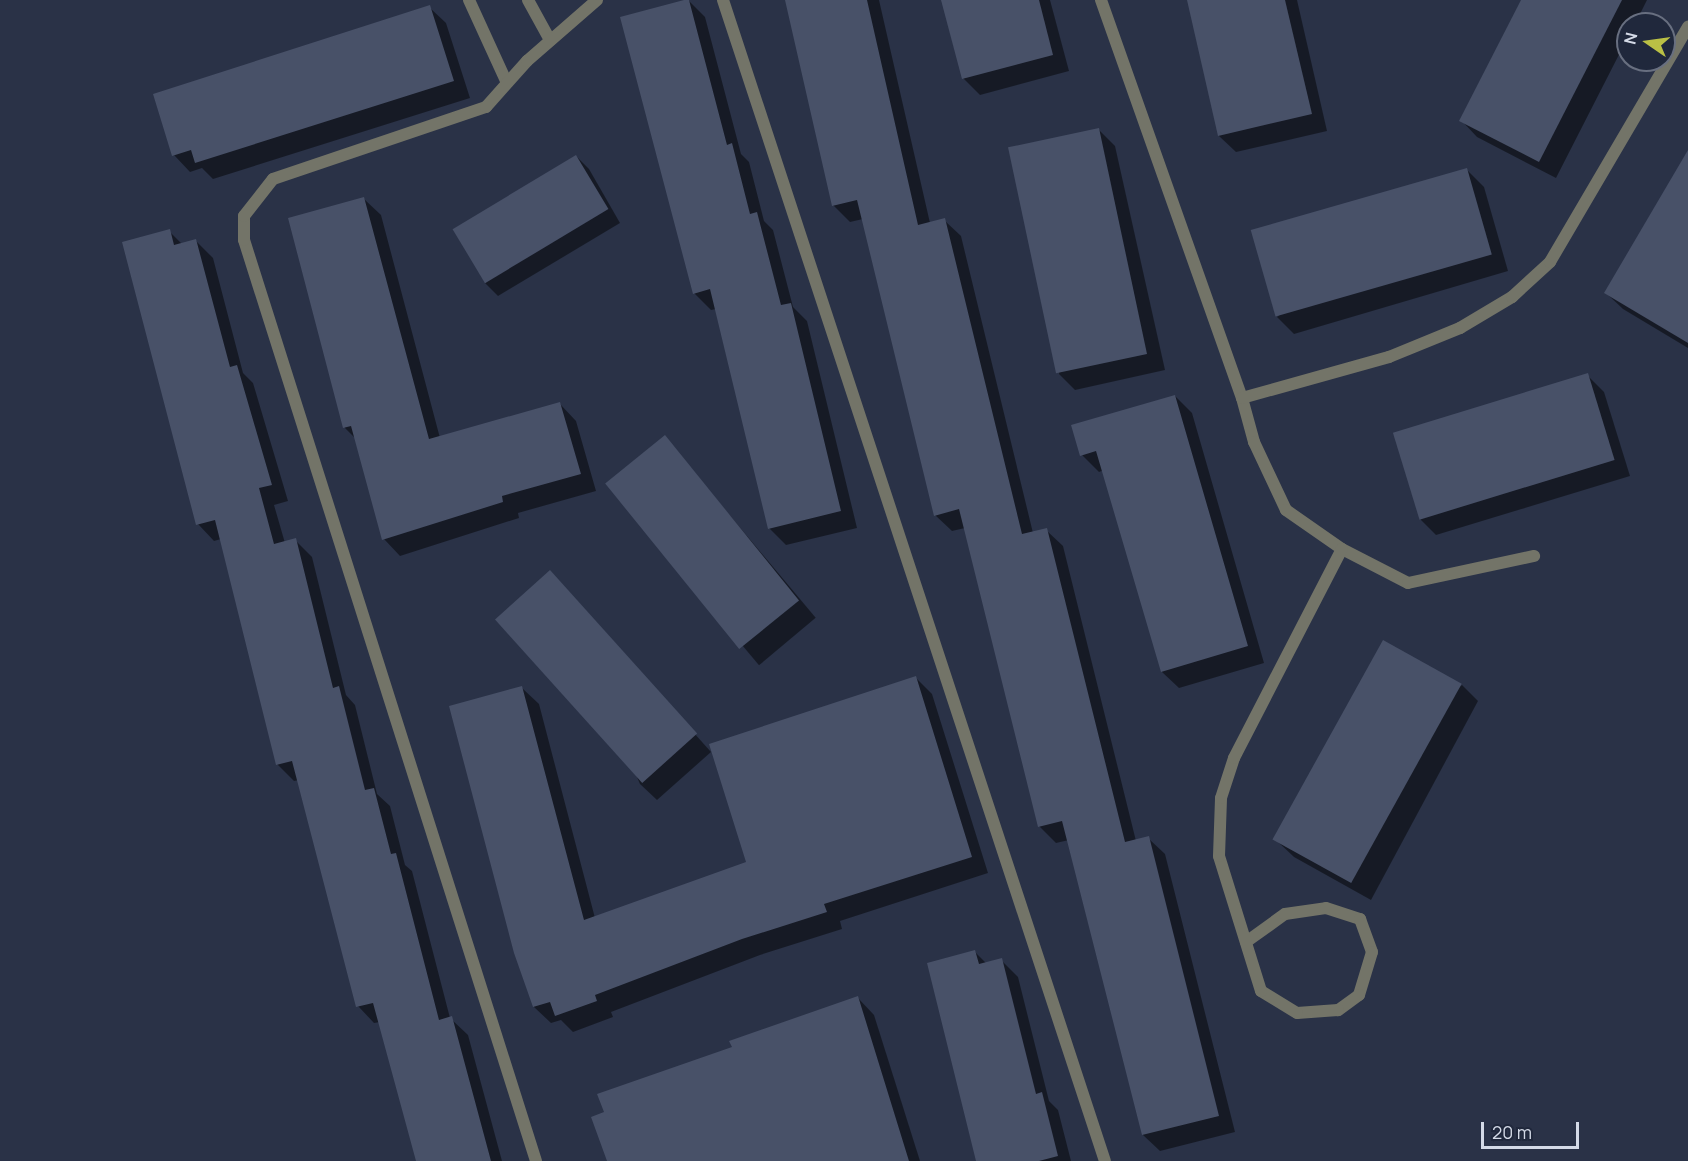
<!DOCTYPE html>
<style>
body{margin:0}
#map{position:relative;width:1688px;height:1161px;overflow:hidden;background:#2a3247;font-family:Manrope,sans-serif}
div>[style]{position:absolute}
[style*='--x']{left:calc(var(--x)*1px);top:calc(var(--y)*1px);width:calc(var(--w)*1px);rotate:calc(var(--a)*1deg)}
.shadow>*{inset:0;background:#0007;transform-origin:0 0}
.building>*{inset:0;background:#485168;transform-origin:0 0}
.lane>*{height:12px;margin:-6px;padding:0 6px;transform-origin:6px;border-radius:6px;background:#737468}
span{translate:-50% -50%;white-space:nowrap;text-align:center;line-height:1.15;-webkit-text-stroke:4.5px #20283c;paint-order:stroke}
.north{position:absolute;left:1616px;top:12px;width:60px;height:60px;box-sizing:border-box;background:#20283c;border:2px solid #686f80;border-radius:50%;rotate:283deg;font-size:16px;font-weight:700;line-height:24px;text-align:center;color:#d4dae7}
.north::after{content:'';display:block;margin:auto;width:21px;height:27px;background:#bac045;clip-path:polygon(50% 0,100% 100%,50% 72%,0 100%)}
.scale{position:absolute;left:1481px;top:1122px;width:98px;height:27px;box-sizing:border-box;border:3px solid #d4dae7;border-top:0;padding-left:8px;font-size:18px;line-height:21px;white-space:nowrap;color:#d4dae7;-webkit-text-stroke:4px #20283c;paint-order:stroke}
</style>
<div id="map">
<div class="shadow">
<div style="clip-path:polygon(688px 0,705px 17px,741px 154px,749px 162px,764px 221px,773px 230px,793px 307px,807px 321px,857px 528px,786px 545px,769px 528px,716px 309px,711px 310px,694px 293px)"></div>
<div style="clip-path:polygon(786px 0,879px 0,930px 223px,944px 220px,961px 236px,1033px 533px,1046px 530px,1063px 546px,1136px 841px,1148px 838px,1165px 854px,1235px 1132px,1160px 1151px,1143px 1135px,1069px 840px,1056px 843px,1039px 826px,965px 528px,952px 531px,935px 515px,863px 219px,850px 222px,833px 205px)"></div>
<div style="clip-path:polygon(943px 0,1050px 0,1069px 71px,980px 95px,963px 78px)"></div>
<div style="clip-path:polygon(1188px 0,1297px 0,1327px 131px,1236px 152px,1219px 136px)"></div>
<div style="clip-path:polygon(1523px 0,1647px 0,1635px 24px,1628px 24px,1628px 37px,1556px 178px,1477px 137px,1461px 120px)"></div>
<div style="clip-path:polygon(429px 7px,446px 23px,470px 98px,213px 179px,202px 168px,190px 172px,174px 155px)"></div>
<div style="clip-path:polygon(1099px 130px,1115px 146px,1165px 370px,1075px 390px,1059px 374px)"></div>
<div style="clip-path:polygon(1688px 153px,1688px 348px,1623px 309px,1606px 293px)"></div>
<div style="clip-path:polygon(576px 156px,589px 169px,620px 223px,498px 296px,485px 283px)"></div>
<div style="clip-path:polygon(1467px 170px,1484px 187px,1508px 271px,1294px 334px,1277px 317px)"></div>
<div style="clip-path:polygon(364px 199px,381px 215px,440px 438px,560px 404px,576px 421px,596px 491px,518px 513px,519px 518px,400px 556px,384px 539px,356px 439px,345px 428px,290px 219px)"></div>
<div style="clip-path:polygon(169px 231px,183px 245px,196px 241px,213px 258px,243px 373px,253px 383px,288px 501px,274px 505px,285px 543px,295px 540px,312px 557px,346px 695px,355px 705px,377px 794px,390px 806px,405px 865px,412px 871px,450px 1018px,468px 1035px,502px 1161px,417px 1161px,380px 1022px,374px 1023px,358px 1006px,299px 780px,294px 781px,277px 764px,221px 539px,214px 541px,198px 524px)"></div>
<div style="clip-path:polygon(1587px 375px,1604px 392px,1630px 476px,1436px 535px,1419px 518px)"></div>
<div style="clip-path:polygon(1175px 396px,1192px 413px,1264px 663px,1179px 688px,1162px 672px,1104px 470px,1099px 472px,1082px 455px)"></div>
<div style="left:664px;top:437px;width:236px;height:74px;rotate:50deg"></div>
<div style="clip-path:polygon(550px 572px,711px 752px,657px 800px,640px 784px)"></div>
<div style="clip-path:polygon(916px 678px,932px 694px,988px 873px,840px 921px,842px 929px,760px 955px,611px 1012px,613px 1017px,573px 1032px,561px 1020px,551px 1023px,534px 1007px,522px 688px,539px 704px,595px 918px,748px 863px)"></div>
<div style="clip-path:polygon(1462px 685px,1478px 701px,1371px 900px,1294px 857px,1277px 841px)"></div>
<div style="clip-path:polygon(975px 952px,986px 963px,1001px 960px,1018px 977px,1049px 1101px,1058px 1110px,1071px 1161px,978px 1161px)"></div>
<div style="clip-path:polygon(858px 998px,874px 1015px,920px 1161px,608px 1161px,734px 1048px)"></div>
</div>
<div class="building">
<div style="clip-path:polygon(684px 0,689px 0,727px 145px,732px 143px,750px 214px,757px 212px,781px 305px,791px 303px,841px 511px,768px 529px,710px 289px,693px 294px,620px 17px)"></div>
<div style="clip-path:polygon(785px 0,867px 0,918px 225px,945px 218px,1022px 534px,1047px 528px,1125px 842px,1149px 836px,1219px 1116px,1142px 1135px,1062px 821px,1038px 827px,959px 509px,934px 516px,857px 200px,832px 206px)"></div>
<div style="clip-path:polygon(941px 0,1039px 0,1053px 55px,962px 79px)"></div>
<div style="clip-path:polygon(1187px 0,1285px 0,1312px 114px,1218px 136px)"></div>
<div style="clip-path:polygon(1521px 0,1622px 0,1539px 162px,1459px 121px)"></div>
<div style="clip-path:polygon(430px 5px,454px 81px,195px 163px,191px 150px,172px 156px,153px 94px)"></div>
<div style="left:1099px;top:128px;width:231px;height:93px;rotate:78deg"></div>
<div style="clip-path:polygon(1688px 150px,1688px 343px,1604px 293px)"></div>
<div style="left:576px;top:155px;width:63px;height:144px;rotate:59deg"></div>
<div style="left:1467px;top:168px;width:90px;height:225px;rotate:74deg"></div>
<div style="clip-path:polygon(364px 197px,429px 439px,560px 402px,581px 474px,502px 496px,503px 502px,382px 540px,351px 426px,343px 428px,288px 218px)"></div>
<div style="clip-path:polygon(170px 229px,174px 245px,196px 239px,230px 367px,237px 365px,272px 485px,259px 488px,274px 544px,296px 538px,333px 688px,339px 686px,365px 790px,374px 788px,391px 854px,396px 853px,439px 1020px,452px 1016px,491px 1161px,416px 1161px,373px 1003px,356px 1007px,292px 761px,276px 765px,215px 520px,196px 525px,122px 242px)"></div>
<div style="left:1588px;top:373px;width:91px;height:204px;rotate:73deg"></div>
<div style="clip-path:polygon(1175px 395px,1248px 646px,1161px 672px,1096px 451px,1080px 456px,1071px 425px)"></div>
<div style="left:665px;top:435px;width:213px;height:77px;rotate:51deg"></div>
<div style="left:550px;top:570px;width:220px;height:74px;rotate:48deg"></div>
<div style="left:1383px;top:640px;width:90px;height:228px;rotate:29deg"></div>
<div style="clip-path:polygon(916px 676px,972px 857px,824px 904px,827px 912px,742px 939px,595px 995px,597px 1001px,555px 1016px,550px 1002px,533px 1007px,514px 953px,449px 706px,522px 686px,584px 920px,746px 862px,709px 744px)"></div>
<div style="clip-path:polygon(975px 950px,979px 964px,1002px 958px,1036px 1094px,1042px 1092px,1058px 1156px,1039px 1161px,976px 1161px,927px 963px)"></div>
<div style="clip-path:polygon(858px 996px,909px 1161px,607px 1161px,591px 1117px,604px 1112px,597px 1094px,732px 1047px,729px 1041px)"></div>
</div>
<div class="lane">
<div style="--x:469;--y:0;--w:91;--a:65.4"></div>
<div style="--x:528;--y:0;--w:46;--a:61.2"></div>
<div style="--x:723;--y:0;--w:1222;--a:71.79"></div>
<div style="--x:1101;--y:0;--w:422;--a:70.5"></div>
<div style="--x:1242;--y:398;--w:46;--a:74.7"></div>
<div style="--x:1254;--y:442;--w:75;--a:64.8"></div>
<div style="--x:1286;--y:510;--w:68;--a:34.9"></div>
<div style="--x:1342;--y:549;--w:74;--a:27.3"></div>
<div style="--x:1408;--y:583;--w:129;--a:-12.1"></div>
<div style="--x:1242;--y:398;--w:153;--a:-15.6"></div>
<div style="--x:1389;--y:357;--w:77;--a:-22.2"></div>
<div style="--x:1460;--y:328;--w:61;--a:-30.8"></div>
<div style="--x:1512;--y:297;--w:52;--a:-42.6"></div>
<div style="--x:1550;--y:262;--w:273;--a:-59.6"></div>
<div style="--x:1246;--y:942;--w:48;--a:-35.7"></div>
<div style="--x:1285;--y:914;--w:41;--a:-8.3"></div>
<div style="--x:1326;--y:908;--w:36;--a:18"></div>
<div style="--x:1360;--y:919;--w:35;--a:70"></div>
<div style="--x:1372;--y:952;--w:45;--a:106.8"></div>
<div style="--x:1359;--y:995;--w:26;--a:144"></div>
<div style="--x:1338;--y:1010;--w:41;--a:175.8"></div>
<div style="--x:1297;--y:1013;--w:42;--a:-148.6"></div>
<div style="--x:1261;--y:991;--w:141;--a:-107.3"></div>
<div style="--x:1219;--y:856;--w:58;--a:-88"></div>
<div style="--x:1221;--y:798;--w:42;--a:-72"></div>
<div style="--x:1234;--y:758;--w:235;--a:-62.7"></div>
<div style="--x:536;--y:1161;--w:966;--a:-107.59"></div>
<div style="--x:244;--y:240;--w:24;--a:-90"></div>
<div style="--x:244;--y:216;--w:47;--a:-51.9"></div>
<div style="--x:273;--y:179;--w:225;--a:-18.7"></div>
<div style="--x:486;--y:107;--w:62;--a:-48.3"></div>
<div style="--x:527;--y:61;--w:93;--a:-41.1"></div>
</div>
<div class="north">N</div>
<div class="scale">20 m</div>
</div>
